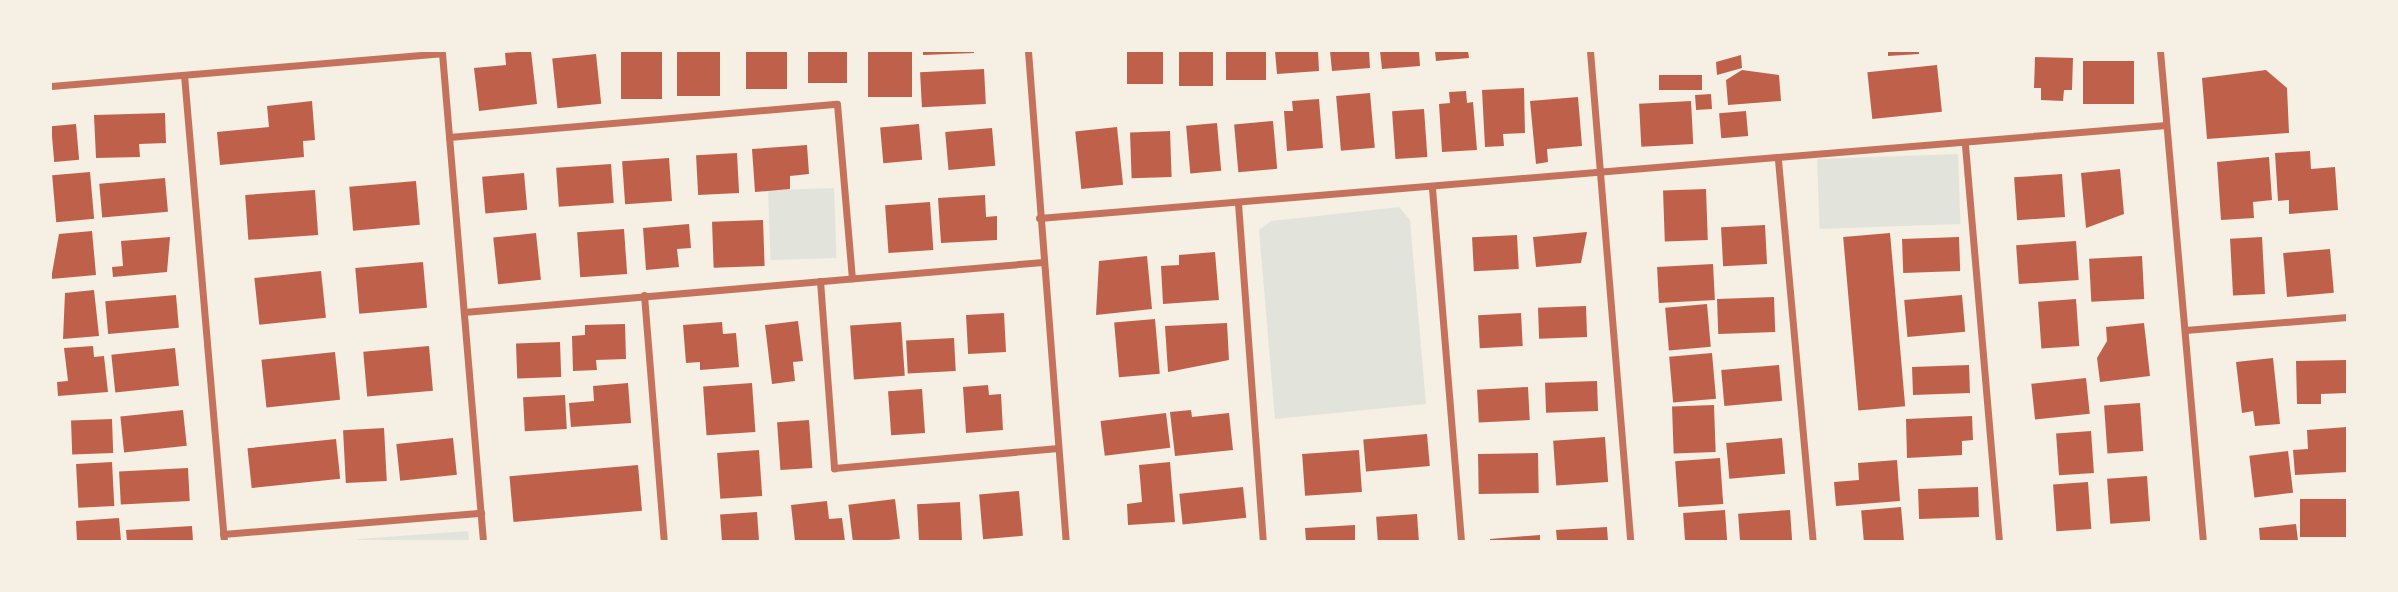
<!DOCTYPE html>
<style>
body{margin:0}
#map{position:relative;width:2398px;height:592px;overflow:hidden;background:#f6efe4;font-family:Mulish,sans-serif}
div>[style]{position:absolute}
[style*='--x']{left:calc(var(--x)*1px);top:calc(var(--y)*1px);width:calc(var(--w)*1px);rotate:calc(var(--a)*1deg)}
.green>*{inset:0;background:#e2e4dc;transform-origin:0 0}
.building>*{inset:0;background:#bf614a;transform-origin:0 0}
.minor>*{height:7px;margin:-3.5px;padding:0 3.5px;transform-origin:3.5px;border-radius:3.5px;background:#c5725c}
span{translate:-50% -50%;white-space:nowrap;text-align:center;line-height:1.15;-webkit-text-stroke:7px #f6efe4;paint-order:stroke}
.frame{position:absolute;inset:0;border:52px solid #f6efe4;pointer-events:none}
</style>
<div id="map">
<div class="green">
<div style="left:1958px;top:154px;width:70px;height:141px;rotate:88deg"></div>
<div style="left:834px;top:188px;width:70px;height:66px;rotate:88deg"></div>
<div style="clip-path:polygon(1399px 207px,1410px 220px,1426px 404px,1275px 419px,1259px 230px,1271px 221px)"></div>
<div style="clip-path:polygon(468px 531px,469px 541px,358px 541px,358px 539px)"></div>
</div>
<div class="building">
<div style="clip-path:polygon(531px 51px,537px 104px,479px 111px,474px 68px,506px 65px,505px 53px)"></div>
<div style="left:621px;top:51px;width:41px;height:48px"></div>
<div style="left:677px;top:51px;width:43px;height:45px"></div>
<div style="left:746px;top:51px;width:41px;height:38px"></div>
<div style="left:808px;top:51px;width:39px;height:32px"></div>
<div style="left:868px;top:51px;width:44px;height:46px"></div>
<div style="clip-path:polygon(923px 51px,974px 51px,974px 53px,923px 55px)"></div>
<div style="left:1127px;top:51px;width:36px;height:33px"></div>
<div style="left:1179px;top:51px;width:34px;height:35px"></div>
<div style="left:1226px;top:51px;width:40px;height:29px"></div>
<div style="clip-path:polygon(1275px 51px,1318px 51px,1319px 71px,1277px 74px)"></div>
<div style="clip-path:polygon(1330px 51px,1369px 51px,1370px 68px,1332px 71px)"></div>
<div style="clip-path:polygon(1380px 51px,1419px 51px,1420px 66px,1382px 69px)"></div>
<div style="clip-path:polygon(1435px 51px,1468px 51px,1469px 58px,1436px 61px)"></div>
<div style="clip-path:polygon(1888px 51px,1919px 51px,1919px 54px,1888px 56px)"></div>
<div style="left:596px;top:54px;width:50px;height:44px;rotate:84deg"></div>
<div style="clip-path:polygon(1741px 55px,1742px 68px,1717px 75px,1716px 62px)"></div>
<div style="clip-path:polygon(2035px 57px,2073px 58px,2072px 90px,2064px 90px,2063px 101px,2041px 100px,2041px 88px,2034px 88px)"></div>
<div style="left:2134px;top:61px;width:43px;height:51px;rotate:90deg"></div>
<div style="left:1937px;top:65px;width:47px;height:70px;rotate:84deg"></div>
<div style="left:984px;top:69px;width:35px;height:64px;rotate:87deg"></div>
<div style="clip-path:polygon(1742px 70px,1779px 75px,1781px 101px,1728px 105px,1726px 80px)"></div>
<div style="clip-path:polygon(2266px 70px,2287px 88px,2289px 133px,2207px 139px,2202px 78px)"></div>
<div style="left:1702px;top:75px;width:15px;height:43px;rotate:90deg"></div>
<div style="clip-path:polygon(1524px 88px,1525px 133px,1503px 134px,1504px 146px,1485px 147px,1482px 90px)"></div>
<div style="clip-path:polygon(1466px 91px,1467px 103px,1473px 102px,1477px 150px,1442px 152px,1439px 104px,1450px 103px,1449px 92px)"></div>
<div style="left:1370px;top:93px;width:55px;height:34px;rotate:85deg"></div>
<div style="left:1711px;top:94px;width:15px;height:16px;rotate:86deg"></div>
<div style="clip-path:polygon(1578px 97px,1582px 146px,1547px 149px,1548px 162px,1536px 164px,1530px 101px)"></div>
<div style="clip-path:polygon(1319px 99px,1323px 148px,1287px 151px,1284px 111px,1293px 111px,1292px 101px)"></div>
<div style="clip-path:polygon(312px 101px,315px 140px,303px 141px,304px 157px,220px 165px,217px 132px,269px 127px,267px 106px)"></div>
<div style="left:1691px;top:101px;width:43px;height:52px;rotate:87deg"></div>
<div style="left:1424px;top:109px;width:48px;height:32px;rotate:86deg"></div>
<div style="left:1746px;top:111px;width:25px;height:27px;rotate:85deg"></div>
<div style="clip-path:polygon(165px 113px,166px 143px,139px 144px,140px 157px,96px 158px,94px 115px)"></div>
<div style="left:1273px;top:121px;width:48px;height:39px;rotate:85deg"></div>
<div style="left:1217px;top:123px;width:48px;height:31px;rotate:85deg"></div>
<div style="left:76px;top:124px;width:36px;height:25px;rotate:85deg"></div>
<div style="left:919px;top:124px;width:36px;height:39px;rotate:85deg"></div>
<div style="left:1117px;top:127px;width:58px;height:42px;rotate:84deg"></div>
<div style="left:992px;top:128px;width:38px;height:47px;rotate:85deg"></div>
<div style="left:1170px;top:131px;width:46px;height:40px;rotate:88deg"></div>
<div style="clip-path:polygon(807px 145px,809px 174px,790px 176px,790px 189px,755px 192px,752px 149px)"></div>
<div style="clip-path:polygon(2310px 151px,2311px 169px,2335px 167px,2338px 210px,2289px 214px,2289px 200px,2278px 201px,2275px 153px)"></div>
<div style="left:737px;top:153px;width:40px;height:41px;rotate:87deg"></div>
<div style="clip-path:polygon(2269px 157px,2272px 200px,2253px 202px,2254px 218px,2221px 220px,2217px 162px)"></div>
<div style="left:669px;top:158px;width:43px;height:47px;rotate:86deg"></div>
<div style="left:611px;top:164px;width:39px;height:55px;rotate:86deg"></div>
<div style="clip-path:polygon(2120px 169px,2124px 214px,2086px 228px,2081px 173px)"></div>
<div style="left:90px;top:172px;width:47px;height:38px;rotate:85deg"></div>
<div style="left:524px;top:173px;width:37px;height:42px;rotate:85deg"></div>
<div style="left:2062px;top:174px;width:43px;height:48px;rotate:86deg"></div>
<div style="left:165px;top:178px;width:34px;height:66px;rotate:85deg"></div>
<div style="left:416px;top:181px;width:44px;height:67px;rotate:85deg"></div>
<div style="left:1706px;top:189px;width:51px;height:43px;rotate:88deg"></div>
<div style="left:315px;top:190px;width:45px;height:70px;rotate:86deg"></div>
<div style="clip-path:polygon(985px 195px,986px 217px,997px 216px,997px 240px,941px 243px,938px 198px)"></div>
<div style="left:930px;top:202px;width:48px;height:45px;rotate:86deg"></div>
<div style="left:763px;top:220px;width:46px;height:51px;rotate:88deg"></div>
<div style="clip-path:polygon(689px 224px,691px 248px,677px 249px,679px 267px,646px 270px,643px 228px)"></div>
<div style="left:1765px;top:225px;width:39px;height:44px;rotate:87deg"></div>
<div style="left:624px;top:229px;width:45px;height:47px;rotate:86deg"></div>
<div style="clip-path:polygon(92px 231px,96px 275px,51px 279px,59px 234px)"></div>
<div style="clip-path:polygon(1587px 232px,1581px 263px,1536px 267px,1533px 237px)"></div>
<div style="left:536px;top:233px;width:47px;height:43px;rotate:84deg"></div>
<div style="left:1890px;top:233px;width:174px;height:47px;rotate:85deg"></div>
<div style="left:1517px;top:235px;width:34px;height:45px;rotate:87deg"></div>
<div style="clip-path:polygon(170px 237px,167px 272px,113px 277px,112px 267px,123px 266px,121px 241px)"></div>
<div style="left:1959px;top:237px;width:34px;height:57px;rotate:88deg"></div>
<div style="left:2262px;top:237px;width:57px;height:32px;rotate:87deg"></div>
<div style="left:2076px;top:241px;width:39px;height:60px;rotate:86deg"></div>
<div style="left:2330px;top:249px;width:44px;height:47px;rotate:85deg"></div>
<div style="clip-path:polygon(1215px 252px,1219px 300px,1163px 304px,1161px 266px,1179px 265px,1179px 255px)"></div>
<div style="clip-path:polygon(1147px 256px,1152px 309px,1096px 315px,1099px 261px)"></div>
<div style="left:2142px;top:256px;width:43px;height:53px;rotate:87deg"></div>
<div style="left:423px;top:262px;width:46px;height:68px;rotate:85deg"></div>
<div style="left:1713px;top:264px;width:36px;height:56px;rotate:87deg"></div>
<div style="left:321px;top:271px;width:47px;height:67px;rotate:84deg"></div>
<div style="clip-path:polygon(94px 290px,99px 336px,63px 339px,65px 293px)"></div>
<div style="left:176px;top:295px;width:33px;height:71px;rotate:85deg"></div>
<div style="left:1962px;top:295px;width:37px;height:58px;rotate:85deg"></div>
<div style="left:1774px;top:297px;width:35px;height:57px;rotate:88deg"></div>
<div style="left:2076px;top:299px;width:47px;height:38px;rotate:86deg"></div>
<div style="left:1707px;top:304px;width:43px;height:42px;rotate:85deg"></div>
<div style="left:1586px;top:306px;width:31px;height:48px;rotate:88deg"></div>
<div style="left:1004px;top:313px;width:39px;height:38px;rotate:87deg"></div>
<div style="left:1521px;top:313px;width:33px;height:43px;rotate:87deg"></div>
<div style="left:1155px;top:319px;width:55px;height:41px;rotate:85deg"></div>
<div style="clip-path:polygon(798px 321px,803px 361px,793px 362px,795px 381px,772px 384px,765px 325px)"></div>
<div style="clip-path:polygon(722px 322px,723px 334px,736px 333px,739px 367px,700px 370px,700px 362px,686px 363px,683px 325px)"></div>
<div style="left:901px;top:322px;width:54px;height:51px;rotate:86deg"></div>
<div style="clip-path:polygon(1227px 323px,1229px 360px,1168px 372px,1165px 326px)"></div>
<div style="clip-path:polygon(2144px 323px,2150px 376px,2100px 382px,2097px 358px,2107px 341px,2106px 327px)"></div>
<div style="clip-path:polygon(625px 324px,626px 359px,596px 360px,597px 370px,573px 371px,572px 336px,585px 335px,585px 325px)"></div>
<div style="left:954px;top:338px;width:33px;height:48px;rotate:87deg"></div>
<div style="left:560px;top:342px;width:35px;height:44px;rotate:88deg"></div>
<div style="clip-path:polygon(93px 346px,94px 357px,104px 356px,108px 392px,58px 396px,57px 382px,68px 381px,64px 348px)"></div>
<div style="left:429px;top:346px;width:45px;height:66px;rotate:85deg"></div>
<div style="left:175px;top:348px;width:38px;height:64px;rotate:84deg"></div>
<div style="left:335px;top:352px;width:48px;height:74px;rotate:84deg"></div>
<div style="left:1712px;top:353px;width:46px;height:43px;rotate:85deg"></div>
<div style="clip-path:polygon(2273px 358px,2280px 424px,2255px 426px,2253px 411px,2242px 413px,2236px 362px)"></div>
<div style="clip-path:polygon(2347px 360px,2347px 393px,2321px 394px,2321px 404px,2297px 404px,2296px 361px)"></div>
<div style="left:1779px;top:365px;width:36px;height:58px;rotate:85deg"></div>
<div style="left:1969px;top:365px;width:28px;height:57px;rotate:88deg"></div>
<div style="left:2086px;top:378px;width:36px;height:55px;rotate:84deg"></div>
<div style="left:1597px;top:381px;width:30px;height:52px;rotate:88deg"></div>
<div style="clip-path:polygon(628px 383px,631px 423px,571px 427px,569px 403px,594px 401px,593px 386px)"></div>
<div style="left:752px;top:383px;width:49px;height:49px;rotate:86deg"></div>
<div style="clip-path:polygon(988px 385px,989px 395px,1001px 394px,1003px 430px,966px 433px,963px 387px)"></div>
<div style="left:1528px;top:387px;width:33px;height:51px;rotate:87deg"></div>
<div style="left:922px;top:389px;width:44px;height:34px;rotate:86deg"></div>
<div style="left:565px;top:395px;width:34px;height:42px;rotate:87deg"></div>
<div style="left:2140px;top:403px;width:48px;height:36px;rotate:86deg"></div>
<div style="left:1714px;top:405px;width:47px;height:42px;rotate:88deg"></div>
<div style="left:183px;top:410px;width:36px;height:63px;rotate:84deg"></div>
<div style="clip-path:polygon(1191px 410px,1192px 417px,1229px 413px,1233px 450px,1175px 456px,1170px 412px)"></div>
<div style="left:1166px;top:413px;width:35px;height:66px;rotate:83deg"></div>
<div style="clip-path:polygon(1972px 416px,1973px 440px,1962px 441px,1962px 455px,1907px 458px,1906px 419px)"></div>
<div style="left:112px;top:419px;width:34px;height:41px;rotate:88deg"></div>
<div style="left:809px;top:420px;width:48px;height:32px;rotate:86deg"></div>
<div style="clip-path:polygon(2347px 427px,2347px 472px,2295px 475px,2293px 450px,2308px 449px,2307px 430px)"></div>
<div style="left:384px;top:428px;width:53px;height:41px;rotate:87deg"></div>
<div style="left:2091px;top:431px;width:42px;height:35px;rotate:86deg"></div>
<div style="left:1427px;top:434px;width:32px;height:64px;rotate:85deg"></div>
<div style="left:1605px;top:437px;width:45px;height:52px;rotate:86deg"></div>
<div style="left:453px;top:438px;width:37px;height:57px;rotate:84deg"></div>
<div style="left:1782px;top:438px;width:36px;height:56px;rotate:85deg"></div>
<div style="left:336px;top:439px;width:40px;height:89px;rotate:84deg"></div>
<div style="left:759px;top:450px;width:46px;height:42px;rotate:86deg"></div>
<div style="left:1359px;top:450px;width:42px;height:57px;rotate:86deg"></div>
<div style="left:2288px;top:451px;width:42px;height:39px;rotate:83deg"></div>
<div style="left:1538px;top:453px;width:40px;height:60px;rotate:89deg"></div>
<div style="left:1720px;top:458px;width:46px;height:45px;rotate:86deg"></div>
<div style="clip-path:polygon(1897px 460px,1900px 501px,1836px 506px,1834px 482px,1859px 480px,1858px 463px)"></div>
<div style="left:112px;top:462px;width:44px;height:36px;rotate:87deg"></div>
<div style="clip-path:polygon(1170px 462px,1175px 522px,1128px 525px,1127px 504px,1142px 502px,1139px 465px)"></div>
<div style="left:638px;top:465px;width:46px;height:129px;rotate:85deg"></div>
<div style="left:188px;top:468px;width:33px;height:69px;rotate:87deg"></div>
<div style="left:2147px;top:476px;width:45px;height:40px;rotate:86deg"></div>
<div style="left:2088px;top:482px;width:47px;height:35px;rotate:86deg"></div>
<div style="left:1243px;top:487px;width:31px;height:64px;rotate:84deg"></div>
<div style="left:1978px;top:487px;width:30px;height:60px;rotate:88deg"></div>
<div style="left:1019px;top:491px;width:45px;height:40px;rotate:85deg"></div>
<div style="left:895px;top:499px;width:40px;height:47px;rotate:83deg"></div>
<div style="left:2347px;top:499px;width:38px;height:47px;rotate:90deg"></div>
<div style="clip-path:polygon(827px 501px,829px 519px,842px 518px,845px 541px,795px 541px,791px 505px)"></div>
<div style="left:960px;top:502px;width:39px;height:43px;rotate:87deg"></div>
<div style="left:1901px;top:507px;width:34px;height:40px;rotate:85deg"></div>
<div style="left:1725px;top:510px;width:31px;height:42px;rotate:86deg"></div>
<div style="left:1790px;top:510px;width:31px;height:52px;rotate:86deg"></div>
<div style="left:757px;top:512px;width:29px;height:37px;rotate:86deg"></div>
<div style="left:1417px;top:514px;width:27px;height:41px;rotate:86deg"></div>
<div style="clip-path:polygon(119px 518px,121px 541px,77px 541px,76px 521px)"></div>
<div style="clip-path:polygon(2296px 524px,2298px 541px,2260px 541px,2259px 528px)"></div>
<div style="clip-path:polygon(1355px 525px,1355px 541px,1306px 541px,1305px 528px)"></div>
<div style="clip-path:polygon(192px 526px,193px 541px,127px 541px,126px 530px)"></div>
<div style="clip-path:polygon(1607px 527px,1608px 541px,1557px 541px,1556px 530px)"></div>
<div style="clip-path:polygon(1540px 535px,1540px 541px,1490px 541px,1490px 539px)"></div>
</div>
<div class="minor">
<div style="--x:1028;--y:51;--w:491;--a:85.6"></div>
<div style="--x:1590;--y:51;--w:492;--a:85.3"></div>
<div style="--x:2160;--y:51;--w:492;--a:85"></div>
<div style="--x:184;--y:75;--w:468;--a:85.1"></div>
<div style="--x:51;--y:86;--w:392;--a:-4.8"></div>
<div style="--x:442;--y:53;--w:490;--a:85.2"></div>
<div style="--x:449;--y:137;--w:389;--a:-4.9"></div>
<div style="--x:837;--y:104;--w:175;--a:85.1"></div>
<div style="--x:1965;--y:145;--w:397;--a:85.1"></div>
<div style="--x:1778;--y:160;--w:383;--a:84.8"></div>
<div style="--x:1432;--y:188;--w:354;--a:85.3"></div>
<div style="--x:1238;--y:203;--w:339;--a:85.8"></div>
<div style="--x:1039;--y:218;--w:1131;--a:-4.72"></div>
<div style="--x:820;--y:281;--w:188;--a:85.7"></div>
<div style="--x:834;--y:468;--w:225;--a:-5.1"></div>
<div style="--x:644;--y:295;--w:247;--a:85.4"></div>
<div style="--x:464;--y:312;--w:581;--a:-4.94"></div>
<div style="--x:2185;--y:330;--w:163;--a:-4.6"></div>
<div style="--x:223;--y:534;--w:259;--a:-4.7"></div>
</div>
<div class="frame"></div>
</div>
